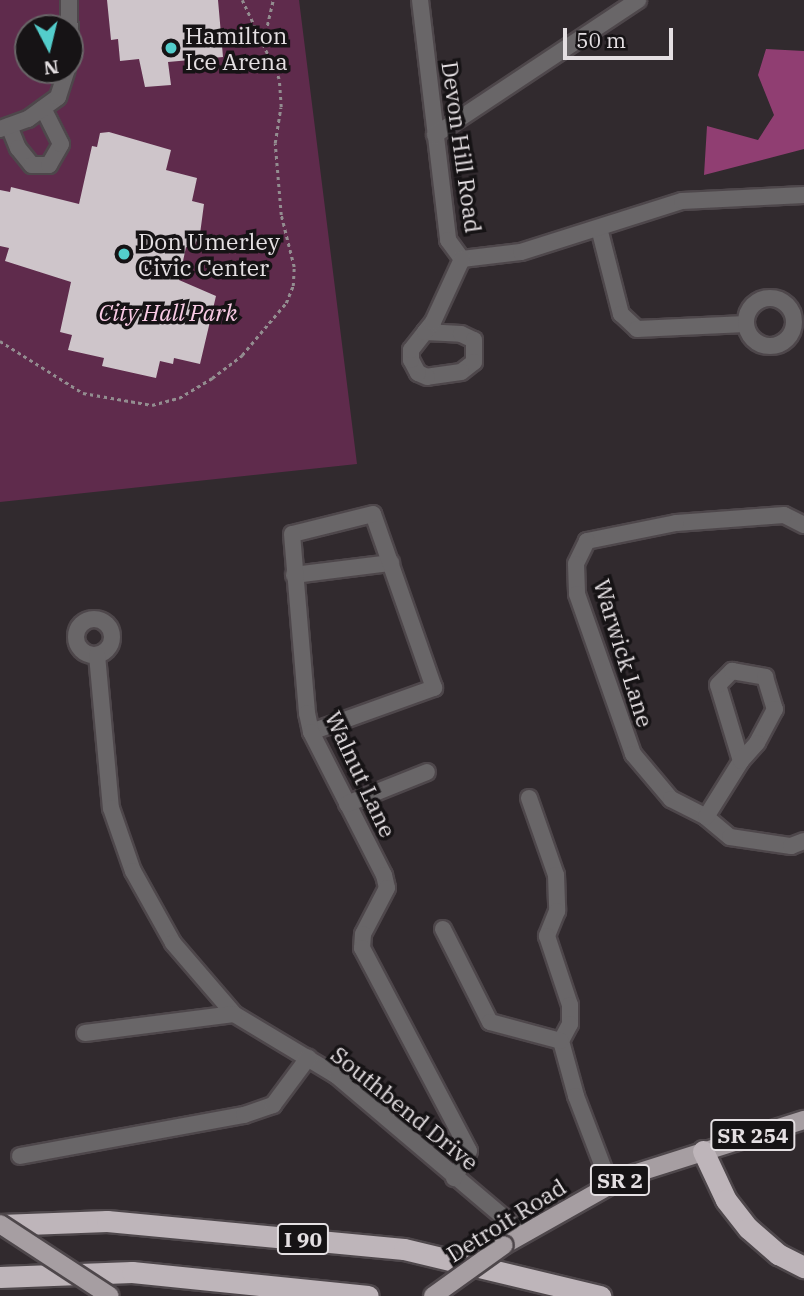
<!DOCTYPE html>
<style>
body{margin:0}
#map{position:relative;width:804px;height:1296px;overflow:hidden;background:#312a2e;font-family:"IBM Plex Serif",serif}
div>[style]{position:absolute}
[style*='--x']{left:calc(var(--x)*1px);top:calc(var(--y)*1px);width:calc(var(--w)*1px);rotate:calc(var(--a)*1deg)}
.green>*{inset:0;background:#5f2b4c}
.forest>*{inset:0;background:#903e72}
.building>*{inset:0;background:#cec5ca}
.path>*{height:2.5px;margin-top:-1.25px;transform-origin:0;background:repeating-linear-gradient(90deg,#938d90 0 3.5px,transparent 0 7px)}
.roads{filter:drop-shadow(2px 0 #4e474b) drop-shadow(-2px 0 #4e474b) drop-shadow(0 2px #4e474b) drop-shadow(0 -2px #4e474b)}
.minor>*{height:16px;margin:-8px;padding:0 8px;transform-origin:8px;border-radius:8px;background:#696668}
.minor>.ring{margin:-8px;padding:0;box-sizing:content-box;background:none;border:16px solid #696668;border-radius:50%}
.major>*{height:18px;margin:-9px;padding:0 9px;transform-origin:9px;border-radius:9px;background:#a69ea2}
.highway>*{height:21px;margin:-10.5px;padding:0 10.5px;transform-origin:10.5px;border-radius:10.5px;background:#beb5ba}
.bridges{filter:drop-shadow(2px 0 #4e474b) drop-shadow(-2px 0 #4e474b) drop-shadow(0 2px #4e474b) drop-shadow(0 -2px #4e474b)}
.major-bridge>*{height:18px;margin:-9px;padding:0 9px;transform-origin:9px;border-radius:9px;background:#a69ea2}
.dots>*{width:19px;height:19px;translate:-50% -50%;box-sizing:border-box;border:4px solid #161315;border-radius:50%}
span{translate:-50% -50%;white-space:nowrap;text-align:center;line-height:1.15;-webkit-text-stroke:7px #161315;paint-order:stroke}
.shield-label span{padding:2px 5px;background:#161315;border:2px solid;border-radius:5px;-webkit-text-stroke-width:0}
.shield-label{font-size:21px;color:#e4dfe2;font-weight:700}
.poi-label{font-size:23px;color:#e4dfe2}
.left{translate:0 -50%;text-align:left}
.street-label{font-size:23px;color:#e4dfe2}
.park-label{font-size:23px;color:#facbe5;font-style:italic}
.north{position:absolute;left:14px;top:14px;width:70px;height:70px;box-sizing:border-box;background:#161315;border:2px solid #686567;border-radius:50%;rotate:173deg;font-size:19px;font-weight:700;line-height:28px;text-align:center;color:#e4dfe2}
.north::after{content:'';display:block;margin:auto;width:24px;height:32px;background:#53cdcb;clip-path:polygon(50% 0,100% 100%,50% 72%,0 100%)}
.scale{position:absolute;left:563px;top:28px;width:110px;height:32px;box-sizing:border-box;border:4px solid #e4dfe2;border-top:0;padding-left:9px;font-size:21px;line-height:24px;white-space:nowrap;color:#e4dfe2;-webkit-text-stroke:5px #161315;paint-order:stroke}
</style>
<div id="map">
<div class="green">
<div style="clip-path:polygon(evenodd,0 0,299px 0,357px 464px,0 502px,0 0,28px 28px,70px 28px,70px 70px,28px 70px,28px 28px)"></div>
</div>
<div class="forest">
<div style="clip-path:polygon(766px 49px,804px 51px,804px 149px,704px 175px,707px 126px,758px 140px,774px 115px,758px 75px)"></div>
</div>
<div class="building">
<div style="clip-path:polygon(107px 0,218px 0,223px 57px,168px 62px,171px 85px,145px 87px,139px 59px,120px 61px,118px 39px,111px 40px)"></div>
<div style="clip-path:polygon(109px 132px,171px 150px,166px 170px,197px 178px,192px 201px,204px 204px,200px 234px,193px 249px,186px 247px,179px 280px,216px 296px,200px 364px,174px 358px,173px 364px,160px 361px,156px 378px,102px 366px,104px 358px,68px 350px,72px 335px,60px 332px,71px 282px,5px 261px,9px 248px,0 246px,0 190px,10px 192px,11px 187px,79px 204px,92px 146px,97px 147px,100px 133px)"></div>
</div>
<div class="path">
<div style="--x:264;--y:39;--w:40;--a:-77"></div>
<div style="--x:22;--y:42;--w:6;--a:0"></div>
<div style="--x:0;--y:341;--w:98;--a:32.1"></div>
<div style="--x:83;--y:393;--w:70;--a:9.9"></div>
<div style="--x:152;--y:405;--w:28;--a:-15"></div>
<div style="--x:179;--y:398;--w:39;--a:-31"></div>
<div style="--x:212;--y:378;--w:38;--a:-37"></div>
<div style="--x:242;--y:355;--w:68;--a:-49.8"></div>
<div style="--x:286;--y:303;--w:18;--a:-68"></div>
<div style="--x:293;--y:286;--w:19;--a:-87"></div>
<div style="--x:294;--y:267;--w:54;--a:-104"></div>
<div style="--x:281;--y:215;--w:72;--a:-94.8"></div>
<div style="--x:275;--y:143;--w:36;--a:-81"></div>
<div style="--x:281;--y:107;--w:28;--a:-94"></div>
<div style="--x:279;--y:79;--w:87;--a:-115.1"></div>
</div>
<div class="roads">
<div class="minor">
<div style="--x:69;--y:0;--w:45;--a:88.7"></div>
<div style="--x:420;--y:0;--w:242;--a:83.3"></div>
<div style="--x:448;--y:240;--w:24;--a:54"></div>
<div style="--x:9;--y:126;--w:24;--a:68"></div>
<div style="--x:18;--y:148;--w:22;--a:51"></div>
<div style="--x:32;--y:165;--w:17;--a:0"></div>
<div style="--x:49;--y:165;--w:24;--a:-60"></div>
<div style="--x:61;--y:144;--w:40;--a:-116.6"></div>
<div style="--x:0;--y:129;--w:30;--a:-20"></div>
<div style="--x:28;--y:119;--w:37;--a:-36"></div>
<div style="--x:58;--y:97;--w:28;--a:-72"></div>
<div style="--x:435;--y:135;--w:244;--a:-33.6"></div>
<div style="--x:599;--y:228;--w:89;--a:75.7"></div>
<div style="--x:621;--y:314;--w:22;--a:43"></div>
<div style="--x:637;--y:329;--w:109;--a:-2.6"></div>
<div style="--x:462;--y:259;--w:59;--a:-6.8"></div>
<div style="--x:521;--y:252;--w:169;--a:-17.6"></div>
<div style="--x:682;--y:201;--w:122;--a:-2.8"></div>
<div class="ring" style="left:746px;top:298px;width:32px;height:32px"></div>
<div style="--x:425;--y:332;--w:36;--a:3"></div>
<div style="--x:461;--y:334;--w:14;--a:25"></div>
<div style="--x:474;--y:340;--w:22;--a:90"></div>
<div style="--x:474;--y:362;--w:16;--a:142"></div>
<div style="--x:461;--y:372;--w:34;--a:172"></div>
<div style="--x:427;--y:377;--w:10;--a:-156"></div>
<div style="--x:418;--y:373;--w:15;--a:-118"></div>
<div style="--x:411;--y:360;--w:10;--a:-90"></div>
<div style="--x:411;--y:350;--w:23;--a:-52"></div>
<div style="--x:425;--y:332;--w:13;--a:-51"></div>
<div style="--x:433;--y:322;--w:69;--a:-65.3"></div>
<div style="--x:804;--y:525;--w:22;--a:-153"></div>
<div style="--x:784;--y:515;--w:108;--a:175.8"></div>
<div style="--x:676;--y:523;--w:91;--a:168.6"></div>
<div style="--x:587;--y:541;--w:25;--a:116"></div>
<div style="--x:576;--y:564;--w:30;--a:88"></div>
<div style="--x:577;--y:594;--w:170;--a:70.7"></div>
<div style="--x:633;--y:754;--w:59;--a:49.8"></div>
<div style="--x:671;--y:799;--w:39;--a:27"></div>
<div style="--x:706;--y:817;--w:31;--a:40"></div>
<div style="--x:730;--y:837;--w:62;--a:8.4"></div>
<div style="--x:791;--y:846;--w:14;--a:-21"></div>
<div style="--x:294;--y:575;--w:98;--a:-7.1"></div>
<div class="ring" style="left:76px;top:619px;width:20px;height:20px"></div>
<div style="--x:97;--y:655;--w:154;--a:84.8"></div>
<div style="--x:111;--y:808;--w:67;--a:70.8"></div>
<div style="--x:133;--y:871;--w:82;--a:60.9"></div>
<div style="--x:173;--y:943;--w:94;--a:49.3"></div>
<div style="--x:234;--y:1014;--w:120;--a:31"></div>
<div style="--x:337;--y:1076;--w:243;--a:40.3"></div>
<div style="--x:311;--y:732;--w:131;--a:-19.7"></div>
<div style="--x:434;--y:688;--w:184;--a:-109.3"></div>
<div style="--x:373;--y:514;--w:83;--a:166.1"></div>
<div style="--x:292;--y:534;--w:180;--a:85.2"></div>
<div style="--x:307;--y:713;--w:19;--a:78"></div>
<div style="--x:311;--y:732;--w:161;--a:63"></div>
<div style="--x:384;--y:875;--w:13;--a:77"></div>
<div style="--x:387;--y:888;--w:52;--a:117.6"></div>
<div style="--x:363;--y:934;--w:14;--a:94"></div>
<div style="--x:362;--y:948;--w:229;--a:62.2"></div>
<div style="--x:469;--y:1151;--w:31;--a:119"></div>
<div style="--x:529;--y:798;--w:82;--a:70.7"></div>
<div style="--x:556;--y:875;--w:36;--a:88"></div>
<div style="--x:557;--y:911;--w:27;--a:112"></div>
<div style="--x:547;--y:936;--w:73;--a:71.6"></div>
<div style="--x:570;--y:1005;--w:19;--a:90"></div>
<div style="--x:570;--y:1024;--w:19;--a:118"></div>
<div style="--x:561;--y:1041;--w:57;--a:74.7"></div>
<div style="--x:576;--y:1096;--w:95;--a:69.1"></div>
<div style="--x:347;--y:804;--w:86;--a:-21.8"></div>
<div style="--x:706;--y:817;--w:66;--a:-58"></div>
<div style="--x:741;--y:761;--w:79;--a:-106.8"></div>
<div style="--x:718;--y:685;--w:20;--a:-45"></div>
<div style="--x:732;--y:671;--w:34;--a:10"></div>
<div style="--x:765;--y:677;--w:34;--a:73"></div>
<div style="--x:775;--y:709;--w:38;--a:118"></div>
<div style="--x:757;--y:743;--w:24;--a:132"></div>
<div style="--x:443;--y:929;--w:104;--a:63.2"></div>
<div style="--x:490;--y:1022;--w:73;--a:15"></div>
<div style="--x:85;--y:1033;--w:150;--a:-7.3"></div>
<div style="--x:20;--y:1156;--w:228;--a:-10.4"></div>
<div style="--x:244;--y:1115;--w:31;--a:-19"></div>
<div style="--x:273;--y:1105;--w:59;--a:-53.3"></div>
</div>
<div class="major">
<div style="--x:504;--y:1245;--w:138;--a:-29.5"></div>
<div style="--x:624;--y:1177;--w:189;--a:-17.6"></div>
</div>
<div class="highway">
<div style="--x:703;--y:1151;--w:54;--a:64.9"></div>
<div style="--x:726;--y:1200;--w:36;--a:52"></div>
<div style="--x:748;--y:1228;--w:40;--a:41"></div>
<div style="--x:778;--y:1254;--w:29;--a:27"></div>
<div style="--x:0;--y:1225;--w:107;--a:-2.1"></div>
<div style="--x:107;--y:1221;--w:298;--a:5.4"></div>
<div style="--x:404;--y:1249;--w:202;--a:13.5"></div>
<div style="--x:0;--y:1277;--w:132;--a:-2.2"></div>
<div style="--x:132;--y:1272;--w:237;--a:5.8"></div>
</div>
</div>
<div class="bridges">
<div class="major-bridge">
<div style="--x:0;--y:1224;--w:131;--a:33.2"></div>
<div style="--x:433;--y:1296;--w:87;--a:-35.7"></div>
</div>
</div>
<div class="dots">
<div style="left:171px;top:48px;background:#53cdcb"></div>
<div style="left:124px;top:254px;background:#53cdcb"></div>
</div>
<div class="shield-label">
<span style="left:753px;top:1135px">SR 254</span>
<span style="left:620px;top:1180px">SR 2</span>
<span style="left:303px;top:1239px">I 90</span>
</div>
<div class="poi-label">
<span class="left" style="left:185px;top:48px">Hamilton<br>Ice Arena</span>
<span class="left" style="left:138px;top:254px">Don Umerley<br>Civic Center</span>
</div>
<div class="street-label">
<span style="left:462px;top:147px;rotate:82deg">Devon Hill Road</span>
<span style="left:624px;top:653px;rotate:73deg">Warwick Lane</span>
<span style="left:361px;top:774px;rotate:65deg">Walnut Lane</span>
<span style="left:405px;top:1108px;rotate:39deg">Southbend Drive</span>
<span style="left:506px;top:1220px;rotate:-32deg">Detroit Road</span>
</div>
<div class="park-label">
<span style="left:168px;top:312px">City Hall Park</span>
</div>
<div class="north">N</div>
<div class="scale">50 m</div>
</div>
